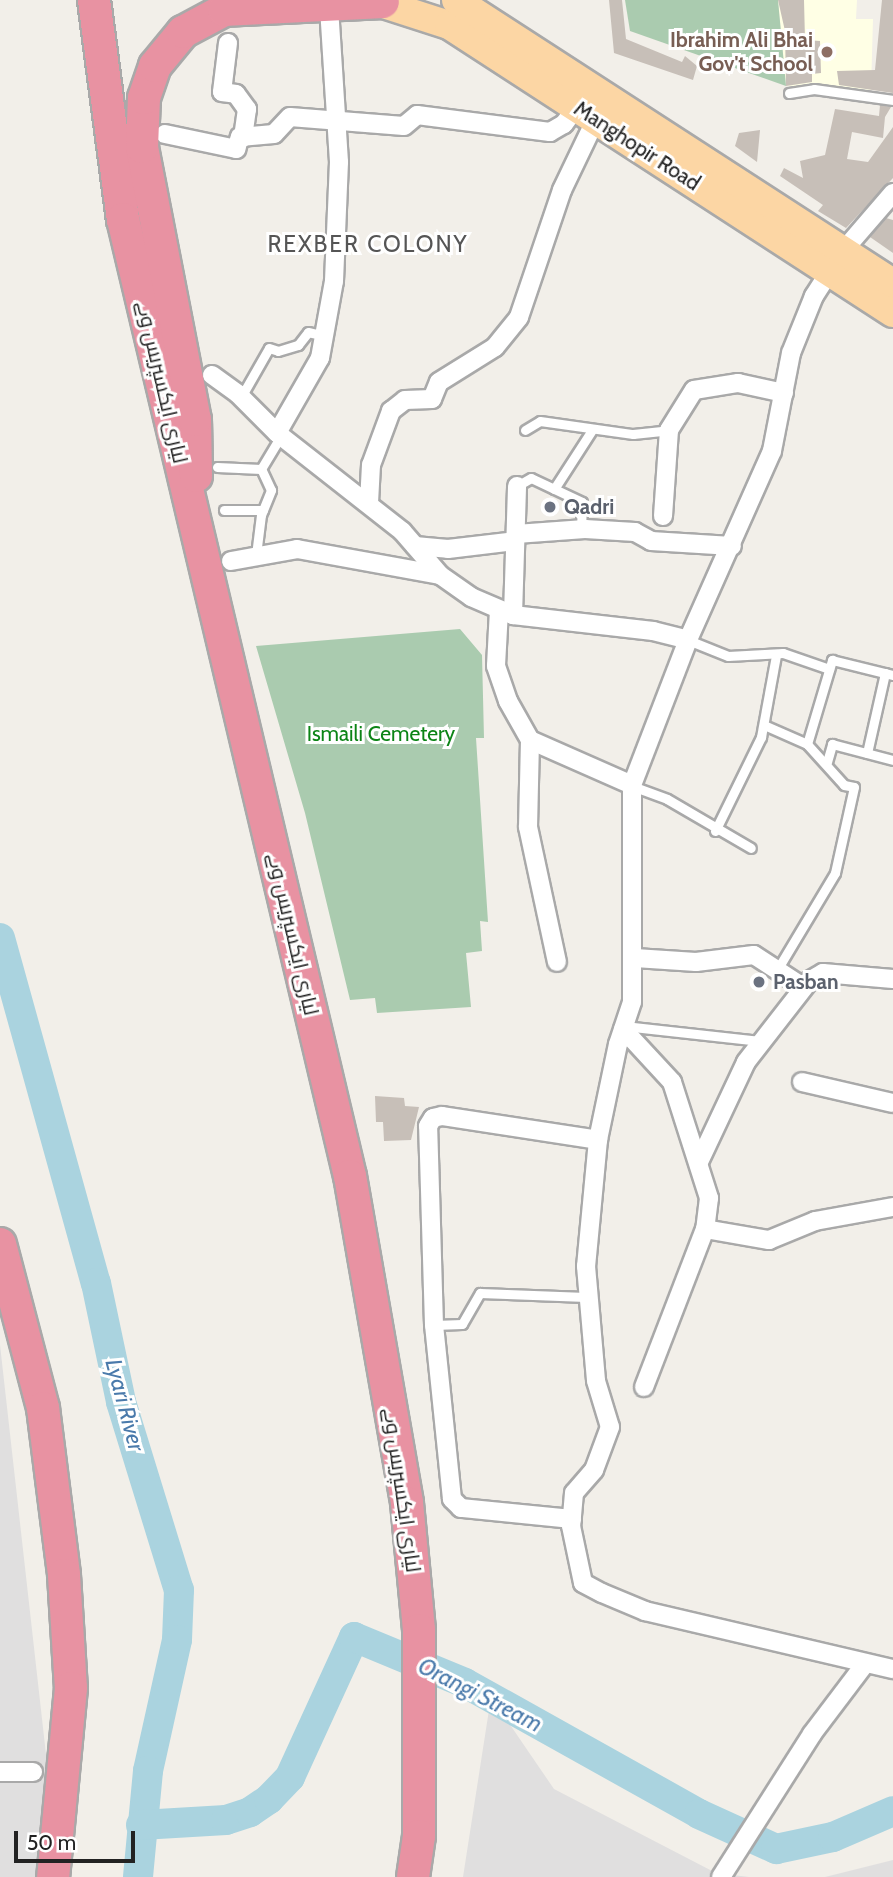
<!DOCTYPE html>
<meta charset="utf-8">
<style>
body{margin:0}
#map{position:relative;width:893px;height:1877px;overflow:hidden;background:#f2efe9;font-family:Cabin,Cairo,sans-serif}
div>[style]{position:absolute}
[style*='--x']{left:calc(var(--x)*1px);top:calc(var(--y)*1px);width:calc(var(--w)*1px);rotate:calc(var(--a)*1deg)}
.residential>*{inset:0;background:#e0dfdf}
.education>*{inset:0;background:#ffffe5}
.cemetery>*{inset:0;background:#aacbaf}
.river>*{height:30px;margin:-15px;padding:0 15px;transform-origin:15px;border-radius:15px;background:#aad3df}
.building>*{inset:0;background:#c7bfb8}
.roads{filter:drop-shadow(2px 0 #a9a9a9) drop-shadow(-2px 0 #a9a9a9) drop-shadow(0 2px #a9a9a9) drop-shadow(0 -2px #a9a9a9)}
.service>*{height:9px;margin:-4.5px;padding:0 4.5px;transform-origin:4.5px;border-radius:4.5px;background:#fff}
.minor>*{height:18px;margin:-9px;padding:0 9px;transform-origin:9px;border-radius:9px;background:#fff}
.primary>*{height:28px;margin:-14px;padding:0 14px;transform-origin:14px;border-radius:14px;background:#fcd6a4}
.motorway>*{height:32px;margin:-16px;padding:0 16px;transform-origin:16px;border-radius:16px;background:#e892a2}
.dots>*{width:19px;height:19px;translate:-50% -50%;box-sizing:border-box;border:4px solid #fff;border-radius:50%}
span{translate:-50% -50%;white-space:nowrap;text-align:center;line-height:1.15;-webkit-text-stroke:6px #fff;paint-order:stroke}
.education-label{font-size:21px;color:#785e54;font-weight:700}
.right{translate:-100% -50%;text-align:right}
.street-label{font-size:21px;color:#222}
.worship-label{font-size:21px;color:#5b616d;font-weight:700}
.left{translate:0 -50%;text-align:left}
.park-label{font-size:21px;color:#0c8416}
.neighbourhood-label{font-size:23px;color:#555;letter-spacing:2px}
.water-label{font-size:23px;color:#4a7aab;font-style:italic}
.scale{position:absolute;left:14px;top:1831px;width:121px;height:32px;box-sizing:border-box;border:4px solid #222;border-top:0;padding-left:9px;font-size:21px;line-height:24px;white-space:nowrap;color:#222;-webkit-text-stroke:5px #fff;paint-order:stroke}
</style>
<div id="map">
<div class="residential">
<div style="clip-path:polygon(0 1345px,51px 1799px,39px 1877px,0 1877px)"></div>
<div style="clip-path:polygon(491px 1697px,554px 1789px,716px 1873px,749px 1877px,463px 1877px)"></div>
<div style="clip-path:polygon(893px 1860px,893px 1877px,825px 1877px)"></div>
</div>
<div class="education">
<div style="clip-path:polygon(778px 0,857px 0,856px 19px,873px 19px,871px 90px,786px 86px)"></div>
</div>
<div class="cemetery">
<div style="clip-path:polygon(625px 0,778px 0,786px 86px,630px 31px)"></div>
<div style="clip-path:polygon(460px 629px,482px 655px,484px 738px,476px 738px,488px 922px,480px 921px,482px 951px,466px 953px,471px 1007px,377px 1013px,375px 998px,350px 1000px,305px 813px,256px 646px)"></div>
</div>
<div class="river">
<div style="--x:0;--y:938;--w:358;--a:74.5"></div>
<div style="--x:96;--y:1283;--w:122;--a:78.1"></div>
<div style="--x:121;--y:1402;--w:197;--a:72.9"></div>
<div style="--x:179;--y:1590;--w:50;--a:92.3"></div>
<div style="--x:177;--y:1640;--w:134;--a:102.5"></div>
<div style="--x:148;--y:1771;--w:106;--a:95.4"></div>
<div style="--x:141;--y:1825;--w:85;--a:-3.4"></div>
<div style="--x:226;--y:1820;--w:25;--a:-18"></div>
<div style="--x:250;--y:1812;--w:23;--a:-34"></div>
<div style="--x:269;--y:1799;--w:30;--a:-46"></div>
<div style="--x:290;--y:1777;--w:154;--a:-65.4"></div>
<div style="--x:354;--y:1637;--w:120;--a:22.5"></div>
<div style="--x:465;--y:1683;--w:268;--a:29.2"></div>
<div style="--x:699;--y:1814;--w:85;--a:24.4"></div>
<div style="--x:776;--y:1849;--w:58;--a:-11.9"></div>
<div style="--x:833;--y:1837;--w:65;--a:-23.4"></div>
</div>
<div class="building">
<div style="clip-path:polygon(609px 0,622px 0,626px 39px,682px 62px,685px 56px,697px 66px,693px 80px,614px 53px)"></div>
<div style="clip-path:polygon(778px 0,804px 0,805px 40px,820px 41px,821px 73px,812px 74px,812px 82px,786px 86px,785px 31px)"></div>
<div style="clip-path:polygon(882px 0,893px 0,893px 93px,839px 85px,837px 71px,875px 70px)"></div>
<div style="clip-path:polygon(880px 105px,891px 107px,885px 117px,883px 138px,852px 132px,847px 159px,868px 162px,893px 127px,893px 178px,846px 228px,818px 211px,823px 205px,780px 176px,784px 168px,803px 178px,800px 161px,825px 155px,835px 109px,879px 116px)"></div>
<div style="clip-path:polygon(760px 130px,757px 162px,735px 146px,739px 133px)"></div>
<div style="clip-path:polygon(886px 218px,893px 220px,893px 253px,870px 237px)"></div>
<div style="clip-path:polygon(375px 1096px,404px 1098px,405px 1106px,419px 1107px,411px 1140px,384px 1141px,383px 1122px,376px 1122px)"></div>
</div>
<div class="roads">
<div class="service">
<div style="--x:789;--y:93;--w:25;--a:-9"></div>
<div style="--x:814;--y:89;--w:80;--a:7.9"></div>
<div style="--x:241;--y:397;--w:56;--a:-60.3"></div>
<div style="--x:269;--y:348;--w:9;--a:18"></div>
<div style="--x:278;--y:351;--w:21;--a:-17"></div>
<div style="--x:298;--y:345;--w:16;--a:-52"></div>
<div style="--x:308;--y:332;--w:17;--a:13"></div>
<div style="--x:525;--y:430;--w:17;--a:-31"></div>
<div style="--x:540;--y:421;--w:94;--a:8"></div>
<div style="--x:633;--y:434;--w:36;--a:-6"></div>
<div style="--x:217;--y:467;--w:44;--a:2.6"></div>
<div style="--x:517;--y:486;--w:16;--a:-30"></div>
<div style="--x:531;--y:478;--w:56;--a:25.2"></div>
<div style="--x:582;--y:502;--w:27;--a:92"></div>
<div style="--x:554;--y:489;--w:70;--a:-57.2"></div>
<div style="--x:224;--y:510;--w:39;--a:0"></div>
<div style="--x:256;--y:555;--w:40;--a:-82.9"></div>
<div style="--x:261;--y:515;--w:27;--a:-68"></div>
<div style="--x:271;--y:490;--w:23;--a:-115"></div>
<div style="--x:261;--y:469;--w:39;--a:-59"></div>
<div style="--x:688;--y:640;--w:43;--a:21.8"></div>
<div style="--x:728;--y:656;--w:55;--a:-3.1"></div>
<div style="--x:783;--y:653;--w:49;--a:19.2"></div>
<div style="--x:764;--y:725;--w:47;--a:23.8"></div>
<div style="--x:807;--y:744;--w:55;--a:47.9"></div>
<div style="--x:844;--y:785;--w:10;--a:11"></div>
<div style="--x:854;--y:787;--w:88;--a:102.5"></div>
<div style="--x:835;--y:873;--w:113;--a:120.9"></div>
<div style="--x:807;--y:744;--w:88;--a:-73.4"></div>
<div style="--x:832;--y:660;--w:63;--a:13.8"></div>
<div style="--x:867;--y:753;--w:82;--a:-77.3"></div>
<div style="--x:827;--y:762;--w:19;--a:-74"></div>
<div style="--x:832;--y:744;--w:63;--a:14.7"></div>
<div style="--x:632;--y:786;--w:37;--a:20"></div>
<div style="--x:667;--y:799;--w:97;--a:30.3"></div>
<div style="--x:715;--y:831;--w:105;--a:-63.9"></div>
<div style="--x:761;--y:737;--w:83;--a:-79.6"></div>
<div style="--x:624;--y:1026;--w:137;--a:6.3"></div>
<div style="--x:434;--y:1325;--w:28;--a:-2"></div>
<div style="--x:462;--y:1324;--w:36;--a:-60"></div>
<div style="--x:480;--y:1293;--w:106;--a:2.2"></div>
</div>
<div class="minor">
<div style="--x:228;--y:43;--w:49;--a:97"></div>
<div style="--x:222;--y:92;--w:14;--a:8"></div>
<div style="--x:236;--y:94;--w:19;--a:54"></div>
<div style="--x:247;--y:109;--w:29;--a:98"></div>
<div style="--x:165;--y:134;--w:73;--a:11.9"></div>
<div style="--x:236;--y:149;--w:13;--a:-72"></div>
<div style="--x:240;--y:137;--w:34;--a:-5"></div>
<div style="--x:274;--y:134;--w:23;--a:-47"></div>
<div style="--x:290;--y:117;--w:114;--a:4.5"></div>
<div style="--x:404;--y:126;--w:17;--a:-40"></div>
<div style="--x:417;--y:115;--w:134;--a:7.3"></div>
<div style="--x:550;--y:132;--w:16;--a:-30"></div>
<div style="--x:564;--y:124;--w:22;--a:-54"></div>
<div style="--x:893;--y:193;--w:77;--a:130.8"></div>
<div style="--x:843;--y:251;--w:54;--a:122.8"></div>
<div style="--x:814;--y:296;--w:61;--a:112"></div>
<div style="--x:791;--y:353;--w:100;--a:101"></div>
<div style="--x:772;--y:451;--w:207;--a:114"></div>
<div style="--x:688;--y:640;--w:155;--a:111.1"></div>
<div style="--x:632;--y:785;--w:217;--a:90"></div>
<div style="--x:632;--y:1002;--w:44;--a:108.4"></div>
<div style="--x:618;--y:1044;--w:98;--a:101.8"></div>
<div style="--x:598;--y:1140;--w:127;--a:95.4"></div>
<div style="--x:586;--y:1266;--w:115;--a:85"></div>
<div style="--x:596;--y:1381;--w:48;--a:73.1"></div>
<div style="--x:610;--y:1427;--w:46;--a:110.4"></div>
<div style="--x:594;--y:1470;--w:30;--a:131"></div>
<div style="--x:574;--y:1493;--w:33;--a:95"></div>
<div style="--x:571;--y:1526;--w:58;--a:78.1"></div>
<div style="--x:583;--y:1583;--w:21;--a:28"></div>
<div style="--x:602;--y:1593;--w:47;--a:22.7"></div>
<div style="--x:645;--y:1611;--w:255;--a:13.2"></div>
<div style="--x:212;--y:375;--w:32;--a:36"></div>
<div style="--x:238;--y:394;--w:55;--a:45"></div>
<div style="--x:277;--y:433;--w:159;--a:38.1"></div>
<div style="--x:402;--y:531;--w:58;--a:49.2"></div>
<div style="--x:440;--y:575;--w:38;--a:35"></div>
<div style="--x:471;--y:597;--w:46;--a:23.2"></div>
<div style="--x:513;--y:615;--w:141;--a:6.5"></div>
<div style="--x:653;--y:631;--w:36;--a:14"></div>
<div style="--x:277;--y:433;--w:86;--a:-60.2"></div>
<div style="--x:320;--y:358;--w:78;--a:-79.7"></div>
<div style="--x:334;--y:281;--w:119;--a:-87.6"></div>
<div style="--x:339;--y:162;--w:155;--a:-93.7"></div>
<div style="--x:369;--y:503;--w:38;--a:-87"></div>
<div style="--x:371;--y:465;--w:58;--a:-69.7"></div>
<div style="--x:391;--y:411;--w:18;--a:-38"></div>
<div style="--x:405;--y:400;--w:27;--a:-2"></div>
<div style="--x:432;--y:399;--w:18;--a:-68"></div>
<div style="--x:439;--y:382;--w:66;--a:-32"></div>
<div style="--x:495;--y:347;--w:38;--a:-51"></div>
<div style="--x:519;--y:317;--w:134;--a:-71.3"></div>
<div style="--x:562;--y:190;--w:79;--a:-64.4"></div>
<div style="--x:663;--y:516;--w:86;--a:-86"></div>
<div style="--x:669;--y:430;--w:47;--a:-58"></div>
<div style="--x:694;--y:390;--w:45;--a:-9"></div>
<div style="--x:738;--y:383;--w:47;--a:12.3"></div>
<div style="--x:516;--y:534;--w:69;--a:-4.1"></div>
<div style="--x:585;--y:529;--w:50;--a:3.4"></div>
<div style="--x:635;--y:532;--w:18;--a:29"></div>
<div style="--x:651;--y:541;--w:81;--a:3.5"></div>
<div style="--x:415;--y:546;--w:33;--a:5"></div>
<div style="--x:448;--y:549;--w:67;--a:-6.8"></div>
<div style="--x:231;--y:561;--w:67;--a:-10.3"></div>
<div style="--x:297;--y:549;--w:145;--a:10.3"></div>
<div style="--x:499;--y:610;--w:56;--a:93.1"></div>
<div style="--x:496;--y:666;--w:37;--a:71"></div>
<div style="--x:508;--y:701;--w:45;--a:60.6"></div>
<div style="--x:530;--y:740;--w:111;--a:23.8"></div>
<div style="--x:513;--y:615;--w:129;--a:-88.2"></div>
<div style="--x:530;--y:740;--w:87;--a:91.3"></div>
<div style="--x:528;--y:827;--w:138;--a:77.9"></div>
<div style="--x:635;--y:958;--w:61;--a:3.8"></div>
<div style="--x:696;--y:962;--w:58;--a:-6.9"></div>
<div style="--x:754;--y:955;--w:59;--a:33.1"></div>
<div style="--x:623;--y:1029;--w:72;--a:47.2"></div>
<div style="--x:672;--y:1082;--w:122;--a:72.3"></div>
<div style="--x:709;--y:1198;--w:31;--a:97"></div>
<div style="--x:705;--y:1229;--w:65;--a:9.8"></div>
<div style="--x:769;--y:1240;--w:50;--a:-22.4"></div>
<div style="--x:815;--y:1221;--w:79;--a:-10.2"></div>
<div style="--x:802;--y:1082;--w:93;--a:13"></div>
<div style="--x:699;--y:1162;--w:110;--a:-64.8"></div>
<div style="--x:746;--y:1062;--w:103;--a:-52.1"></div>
<div style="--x:809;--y:981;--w:16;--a:-30"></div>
<div style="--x:823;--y:973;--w:70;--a:4.9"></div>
<div style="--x:644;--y:1387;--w:169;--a:-68.9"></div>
<div style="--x:572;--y:1519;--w:112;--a:-174.3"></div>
<div style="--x:461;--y:1508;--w:13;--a:-135"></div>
<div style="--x:452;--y:1499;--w:175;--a:-95.9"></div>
<div style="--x:434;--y:1325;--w:199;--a:-91.7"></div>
<div style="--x:428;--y:1126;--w:9;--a:-58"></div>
<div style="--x:433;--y:1118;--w:9;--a:-13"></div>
<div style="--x:442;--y:1116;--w:158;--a:8.7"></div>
<div style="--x:0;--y:1772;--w:33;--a:0"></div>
<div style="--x:721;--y:1877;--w:169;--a:-57.5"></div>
<div style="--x:812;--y:1734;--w:88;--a:-52.9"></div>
</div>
<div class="primary">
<div style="--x:371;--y:0;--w:82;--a:17.8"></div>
<div style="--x:449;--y:25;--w:529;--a:32.97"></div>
<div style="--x:456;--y:0;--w:521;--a:32.93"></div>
</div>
<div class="motorway">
<div style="--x:94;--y:0;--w:221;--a:82.5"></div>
<div style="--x:123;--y:219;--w:984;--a:76.66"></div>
<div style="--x:350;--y:1176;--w:332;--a:80.1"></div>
<div style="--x:407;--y:1503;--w:128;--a:84.6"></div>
<div style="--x:419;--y:1630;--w:206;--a:90"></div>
<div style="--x:419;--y:1836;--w:41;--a:98.3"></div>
<div style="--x:196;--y:476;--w:56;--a:-91"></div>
<div style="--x:195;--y:420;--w:278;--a:-101"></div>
<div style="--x:142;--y:147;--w:49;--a:-87.7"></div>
<div style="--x:144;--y:98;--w:34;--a:-71"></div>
<div style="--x:155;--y:66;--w:44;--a:-50.5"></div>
<div style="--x:183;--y:32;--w:47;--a:-28.2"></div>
<div style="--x:224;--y:10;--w:159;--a:-2.9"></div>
<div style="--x:0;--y:1244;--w:170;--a:75.3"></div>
<div style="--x:43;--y:1408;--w:168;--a:82.8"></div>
<div style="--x:64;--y:1575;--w:113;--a:86.5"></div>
<div style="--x:71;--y:1688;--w:190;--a:95.4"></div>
</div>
</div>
<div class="dots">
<div style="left:827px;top:52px;background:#8d6e63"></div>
<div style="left:550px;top:507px;background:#6b7280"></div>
<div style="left:759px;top:982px;background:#6b7280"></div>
</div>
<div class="education-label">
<span class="right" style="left:813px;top:52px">Ibrahim Ali Bhai<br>Gov't School</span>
</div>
<div class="street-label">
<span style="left:637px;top:146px;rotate:33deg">Manghopir Road</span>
<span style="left:162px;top:382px;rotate:77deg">لیاری ایکسپریس وے</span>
<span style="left:293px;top:934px;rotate:77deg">لیاری ایکسپریس وے</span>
<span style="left:402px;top:1490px;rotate:82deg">لیاری ایکسپریس وے</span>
</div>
<div class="worship-label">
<span class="left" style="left:564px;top:507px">Qadri</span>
<span class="left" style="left:773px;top:982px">Pasban</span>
</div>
<div class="park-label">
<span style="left:381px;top:734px">Ismaili Cemetery</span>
</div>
<div class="neighbourhood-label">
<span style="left:368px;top:244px">REXBER COLONY</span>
</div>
<div class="water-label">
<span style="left:125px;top:1405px;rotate:75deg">Lyari River</span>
<span style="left:480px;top:1695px;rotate:27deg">Orangi Stream</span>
</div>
<div class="scale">50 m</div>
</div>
